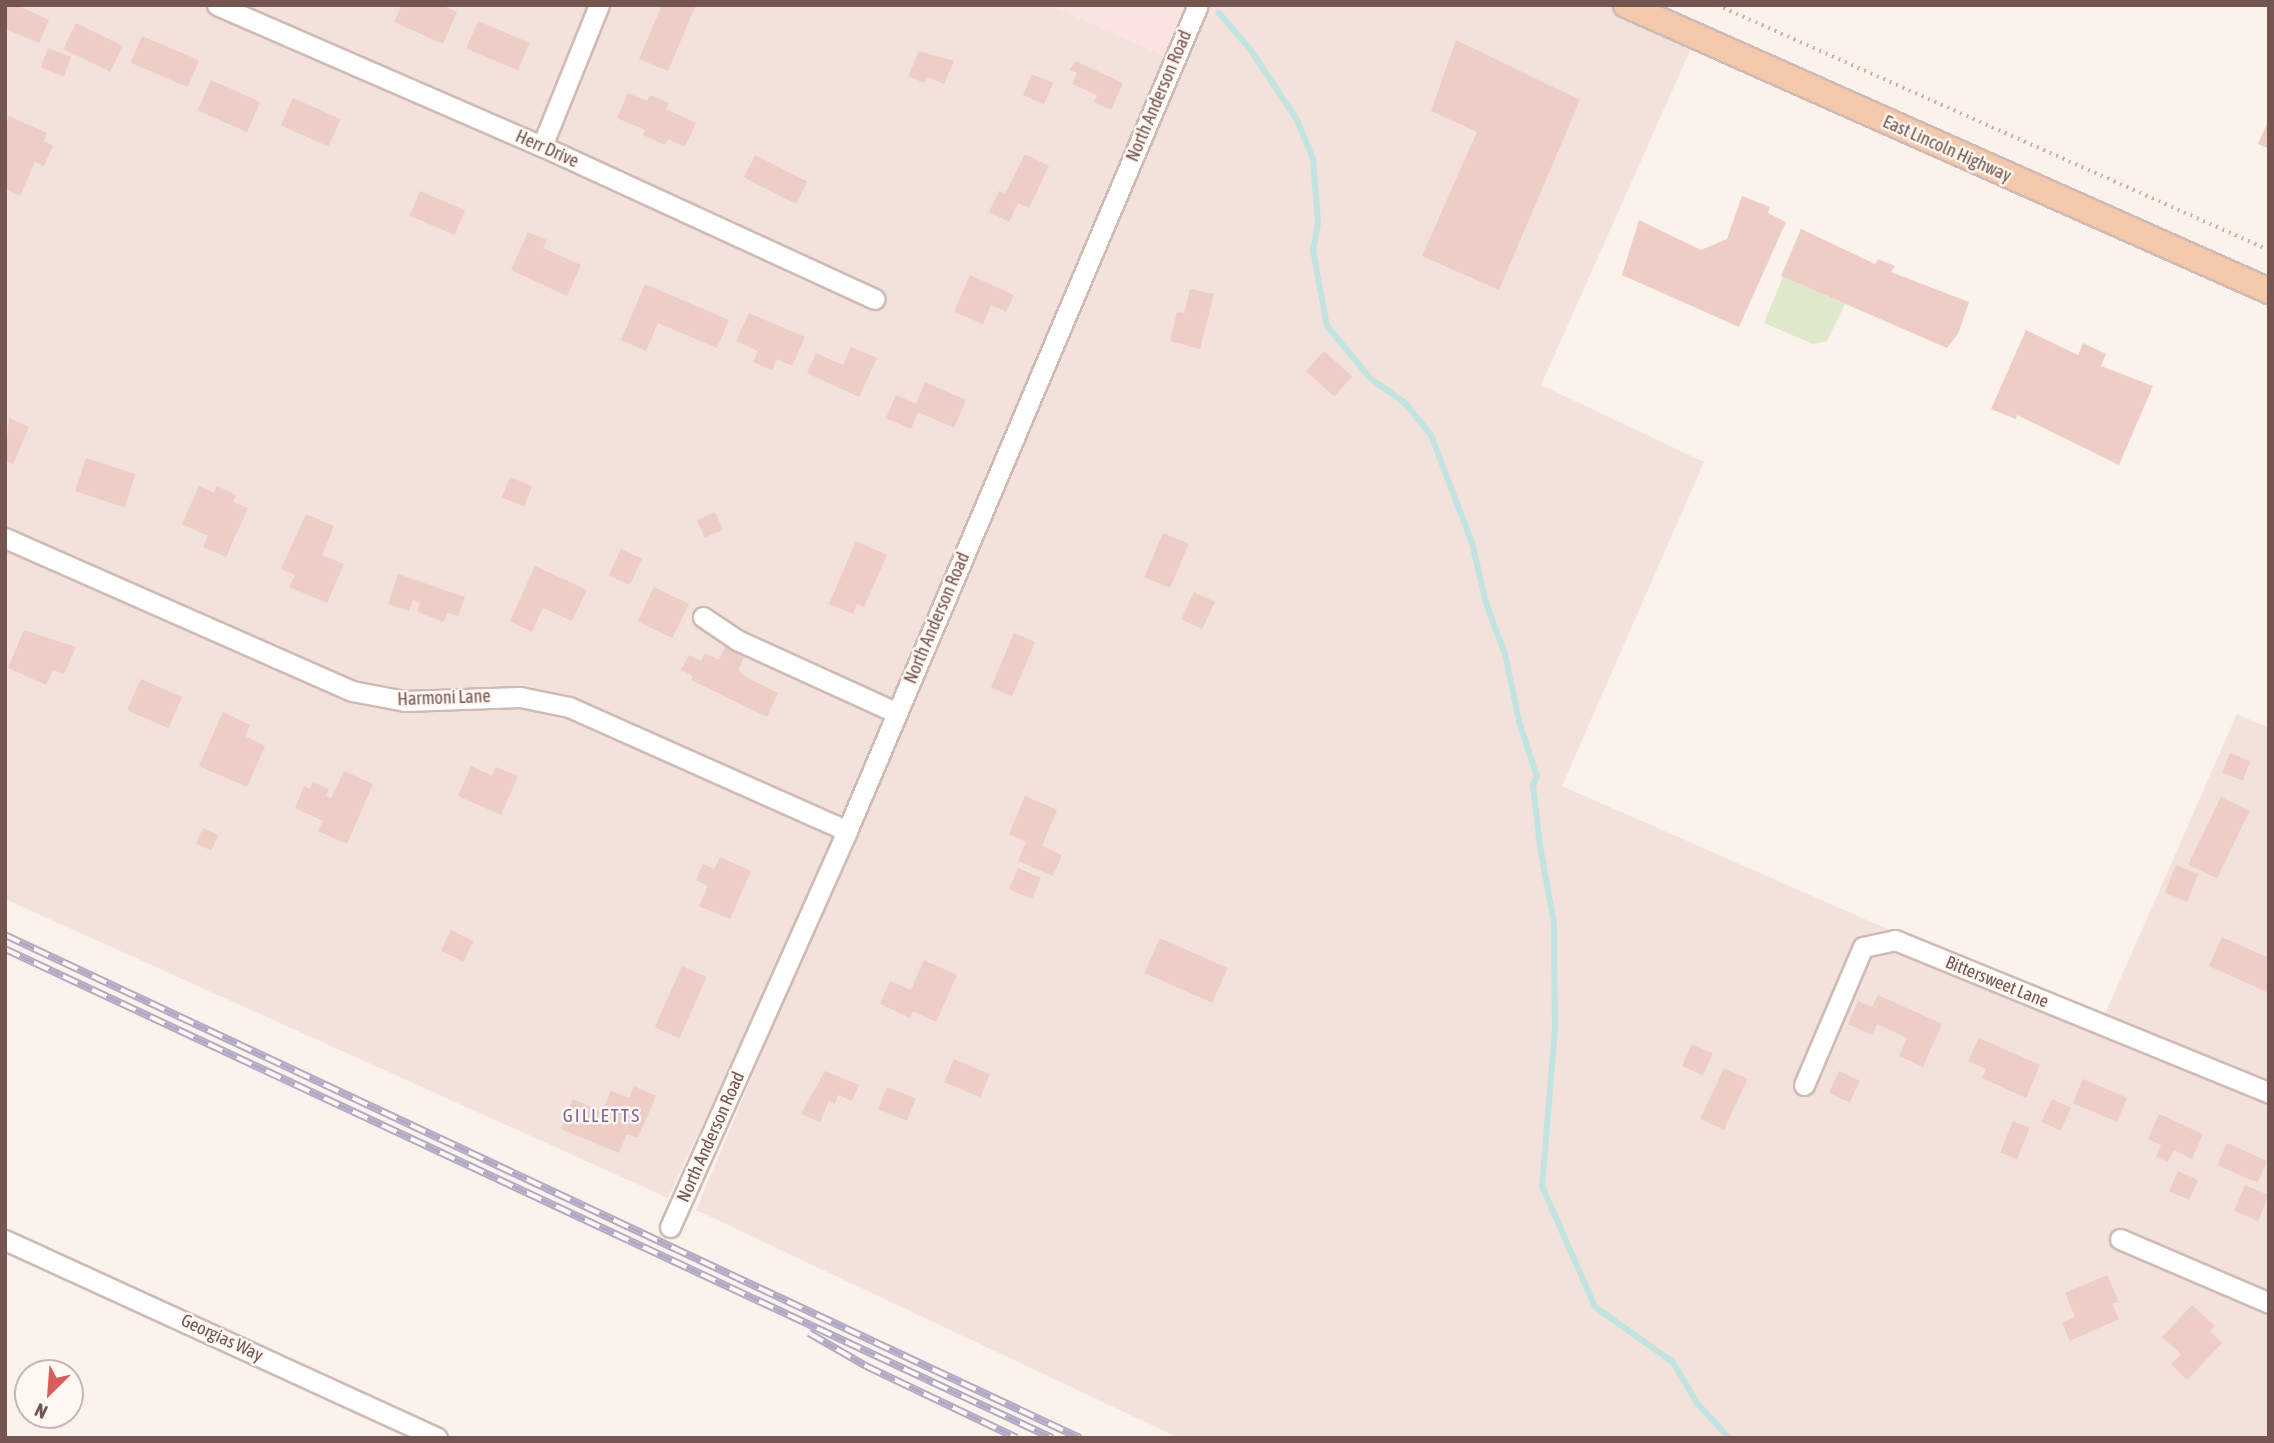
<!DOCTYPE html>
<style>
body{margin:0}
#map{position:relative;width:2274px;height:1443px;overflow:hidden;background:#fbf2ec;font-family:"Asap Condensed",sans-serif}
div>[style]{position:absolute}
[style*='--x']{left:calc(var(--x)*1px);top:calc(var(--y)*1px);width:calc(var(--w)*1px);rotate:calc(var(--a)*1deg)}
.residential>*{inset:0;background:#f2e2db}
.commercial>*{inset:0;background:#fae3e1}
.green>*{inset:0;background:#dee8cb}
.stream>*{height:6px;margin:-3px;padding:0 3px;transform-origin:3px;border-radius:3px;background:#c2e4e1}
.building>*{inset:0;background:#eecdc6;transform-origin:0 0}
.path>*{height:3.5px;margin-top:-1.75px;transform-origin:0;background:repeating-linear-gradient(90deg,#d4afa9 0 2px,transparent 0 7px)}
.roads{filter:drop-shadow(2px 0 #cfbab4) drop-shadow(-2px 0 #cfbab4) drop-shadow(0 2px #cfbab4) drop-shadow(0 -2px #cfbab4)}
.minor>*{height:19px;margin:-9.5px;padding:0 9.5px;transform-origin:9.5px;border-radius:9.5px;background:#fff}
.major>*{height:24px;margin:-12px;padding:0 12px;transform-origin:12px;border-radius:12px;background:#f3c8ab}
.rail>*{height:8px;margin-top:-4px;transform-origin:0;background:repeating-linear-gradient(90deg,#fef7f2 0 16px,#b2aac5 0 32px);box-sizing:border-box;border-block:2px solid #b2aac5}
span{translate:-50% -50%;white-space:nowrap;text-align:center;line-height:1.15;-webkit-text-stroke:5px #fef7f2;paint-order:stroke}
.street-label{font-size:18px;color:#755550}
.neighbourhood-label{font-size:19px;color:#7a6990;letter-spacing:2px}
.frame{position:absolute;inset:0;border:7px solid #755550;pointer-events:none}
.north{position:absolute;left:14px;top:1359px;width:70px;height:70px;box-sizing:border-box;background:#fef7f2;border:2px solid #c7b6b1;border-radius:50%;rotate:205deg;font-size:19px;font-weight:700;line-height:28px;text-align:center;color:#755550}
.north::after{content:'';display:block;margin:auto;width:24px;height:32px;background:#d95d5e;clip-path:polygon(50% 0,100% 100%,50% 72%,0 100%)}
</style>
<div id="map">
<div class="residential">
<div style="clip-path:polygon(5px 5px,1050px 5px,1169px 58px,840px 834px,668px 1198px,5px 899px)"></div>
<div style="clip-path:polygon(1202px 5px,1612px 5px,1693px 44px,1541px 385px,1704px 462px,1562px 786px,2101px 1023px,2237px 714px,2269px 728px,2269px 1438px,1179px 1438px,696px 1210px)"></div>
</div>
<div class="commercial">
<div style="clip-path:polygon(1050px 5px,1192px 5px,1169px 58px)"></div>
</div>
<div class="green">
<div style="clip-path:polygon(1783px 277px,1845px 304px,1827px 341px,1813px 344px,1764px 323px)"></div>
</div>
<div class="stream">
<div style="--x:1219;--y:13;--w:48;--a:49.3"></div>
<div style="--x:1250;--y:49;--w:85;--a:56.5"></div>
<div style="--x:1297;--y:120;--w:42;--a:67.7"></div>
<div style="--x:1313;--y:159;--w:64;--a:85.5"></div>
<div style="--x:1318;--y:223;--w:27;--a:100"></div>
<div style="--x:1313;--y:250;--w:77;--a:79.6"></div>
<div style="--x:1327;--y:326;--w:67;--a:50.4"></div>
<div style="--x:1370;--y:378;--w:43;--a:35.5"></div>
<div style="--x:1405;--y:403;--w:41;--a:50.9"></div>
<div style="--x:1431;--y:435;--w:116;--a:69.2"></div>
<div style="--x:1472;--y:543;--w:62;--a:76.9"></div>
<div style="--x:1486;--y:603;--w:54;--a:69.6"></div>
<div style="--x:1505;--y:654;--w:68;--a:78.2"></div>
<div style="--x:1519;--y:721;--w:59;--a:72.2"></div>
<div style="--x:1537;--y:777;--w:9;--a:117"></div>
<div style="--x:1533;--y:785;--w:61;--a:83.5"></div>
<div style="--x:1540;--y:846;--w:78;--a:79.7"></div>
<div style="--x:1554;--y:923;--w:106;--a:89.5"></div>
<div style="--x:1555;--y:1029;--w:158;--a:94.7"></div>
<div style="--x:1542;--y:1186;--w:132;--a:66.3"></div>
<div style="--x:1595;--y:1307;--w:95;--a:35.2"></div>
<div style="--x:1673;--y:1362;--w:48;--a:59.7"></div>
<div style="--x:1697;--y:1403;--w:47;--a:47.6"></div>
</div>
<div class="building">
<div style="clip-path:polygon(5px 5px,17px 5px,49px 20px,39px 43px,5px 29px)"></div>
<div style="clip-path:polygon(402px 5px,441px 5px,457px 12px,443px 44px,394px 22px)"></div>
<div style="clip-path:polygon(662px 5px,695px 7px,668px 71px,639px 59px)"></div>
<div style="left:478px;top:21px;width:56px;height:30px;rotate:23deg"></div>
<div style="left:76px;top:23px;width:52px;height:29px;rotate:26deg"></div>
<div style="left:142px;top:36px;width:62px;height:29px;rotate:23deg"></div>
<div style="clip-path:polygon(1456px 40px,1580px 100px,1499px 290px,1422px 256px,1477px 132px,1431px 111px)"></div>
<div style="left:48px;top:48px;width:25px;height:21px;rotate:21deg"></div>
<div style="clip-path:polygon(919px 51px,954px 61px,944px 84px,927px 77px,924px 83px,908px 76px)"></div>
<div style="clip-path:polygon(1075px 61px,1123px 83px,1111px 110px,1094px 102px,1097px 95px,1072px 84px,1077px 73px,1070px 70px)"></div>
<div style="left:1032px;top:74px;width:23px;height:23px;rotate:23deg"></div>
<div style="left:211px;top:80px;width:54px;height:33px;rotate:24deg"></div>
<div style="clip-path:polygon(628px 93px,647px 101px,650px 95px,669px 103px,666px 109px,696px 123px,685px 147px,668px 139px,665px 145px,643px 135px,645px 130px,617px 118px)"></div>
<div style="left:293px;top:98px;width:52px;height:30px;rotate:24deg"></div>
<div style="clip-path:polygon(9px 116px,47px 133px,44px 141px,53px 146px,44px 166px,35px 162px,20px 196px,5px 189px,5px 126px)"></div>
<div style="clip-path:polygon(2269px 119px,2269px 149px,2258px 144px)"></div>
<div style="clip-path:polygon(1025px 154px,1049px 166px,1029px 208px,1018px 203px,1009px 222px,989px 212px,999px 191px,1005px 194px)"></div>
<div style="left:755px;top:155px;width:59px;height:25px;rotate:27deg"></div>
<div style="left:420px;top:191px;width:49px;height:27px;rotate:23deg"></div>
<div style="clip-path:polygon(1742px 196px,1770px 207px,1768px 213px,1786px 222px,1739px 327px,1622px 275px,1639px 220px,1701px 250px,1727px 239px)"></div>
<div style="clip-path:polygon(1801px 229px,1875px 264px,1878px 259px,1895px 266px,1891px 272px,1969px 302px,1958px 334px,1947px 348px,1781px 276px)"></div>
<div style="clip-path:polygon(528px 232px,547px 240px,543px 248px,581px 265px,567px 296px,511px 270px)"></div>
<div style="clip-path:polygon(970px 275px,1014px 295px,1006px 312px,991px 305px,983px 324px,954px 312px)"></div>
<div style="clip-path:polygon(645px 284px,729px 320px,717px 348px,658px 323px,646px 351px,621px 340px)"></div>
<div style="clip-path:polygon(1190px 289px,1214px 294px,1200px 349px,1170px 341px,1177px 312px,1184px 313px)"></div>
<div style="clip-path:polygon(749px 313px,805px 337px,792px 366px,777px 359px,772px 370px,753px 362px,758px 351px,736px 341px)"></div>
<div style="clip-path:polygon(2026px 330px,2078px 355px,2083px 343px,2106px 354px,2101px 366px,2153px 386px,2119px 465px,2017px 415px,2016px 419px,1991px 409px)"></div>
<div style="clip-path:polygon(851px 347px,877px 358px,859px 397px,807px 373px,816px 353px,843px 365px)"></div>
<div style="left:1324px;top:351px;width:38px;height:27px;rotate:42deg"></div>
<div style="clip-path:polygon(925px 382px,966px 400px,954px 428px,918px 412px,911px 429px,886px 418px,896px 395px,916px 404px)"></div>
<div style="clip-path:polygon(9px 418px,29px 427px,13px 464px,5px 461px)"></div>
<div style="left:86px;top:458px;width:52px;height:35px;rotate:18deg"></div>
<div style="left:510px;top:477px;width:24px;height:22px;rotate:22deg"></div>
<div style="clip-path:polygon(199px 486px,214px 493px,217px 486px,236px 495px,233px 502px,248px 508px,226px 557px,203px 547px,208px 536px,182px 524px)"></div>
<div style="left:715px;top:512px;width:19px;height:20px;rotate:65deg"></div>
<div style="clip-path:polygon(306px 514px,334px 526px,322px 555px,344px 564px,327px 603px,289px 587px,295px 575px,281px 569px)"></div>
<div style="left:1163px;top:533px;width:28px;height:48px;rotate:23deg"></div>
<div style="clip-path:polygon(856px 541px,887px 555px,864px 607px,857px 604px,853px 614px,829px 604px)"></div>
<div style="left:621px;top:549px;width:23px;height:29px;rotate:25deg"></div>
<div style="clip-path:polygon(535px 566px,587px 590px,572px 621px,543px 608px,532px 632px,510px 621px)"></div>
<div style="clip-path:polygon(398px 574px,465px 597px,458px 616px,447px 613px,444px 622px,417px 612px,420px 603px,413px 600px,409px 611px,388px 604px)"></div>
<div style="left:654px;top:587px;width:39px;height:38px;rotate:26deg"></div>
<div style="left:1194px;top:592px;width:23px;height:30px;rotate:25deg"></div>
<div style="clip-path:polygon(24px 630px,76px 647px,64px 674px,53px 670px,46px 685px,8px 668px)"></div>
<div style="left:1014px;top:633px;width:23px;height:59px;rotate:23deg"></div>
<div style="clip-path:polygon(725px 647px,744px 657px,738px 670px,746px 677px,778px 693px,767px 717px,691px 680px,693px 676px,681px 670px,689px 655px,701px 661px,705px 653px,719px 660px)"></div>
<div style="left:141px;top:679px;width:45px;height:34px;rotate:24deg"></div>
<div style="clip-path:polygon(223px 712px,250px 725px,245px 736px,265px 746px,247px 787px,199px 766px)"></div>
<div style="left:2230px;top:753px;width:22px;height:21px;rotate:22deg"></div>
<div style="clip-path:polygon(471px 766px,492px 776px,496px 767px,518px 776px,501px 815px,458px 796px)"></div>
<div style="clip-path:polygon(344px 771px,373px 784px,347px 844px,318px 831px,323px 821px,295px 808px,304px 786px,310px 789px,313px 782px,329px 789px,326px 796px,331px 798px)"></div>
<div style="clip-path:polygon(1025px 796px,1057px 810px,1042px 846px,1062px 855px,1053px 876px,1018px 861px,1026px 842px,1009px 834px)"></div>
<div style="left:2221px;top:797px;width:32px;height:75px;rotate:26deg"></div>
<div style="left:203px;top:828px;width:17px;height:17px;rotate:25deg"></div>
<div style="clip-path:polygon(720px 857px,751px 871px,730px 919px,699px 906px,708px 886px,696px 880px,703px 864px,714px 869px)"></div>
<div style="left:2176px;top:865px;width:24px;height:30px;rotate:22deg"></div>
<div style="left:1018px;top:868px;width:25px;height:23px;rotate:23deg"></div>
<div style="left:451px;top:930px;width:25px;height:23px;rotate:26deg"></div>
<div style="clip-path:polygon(2222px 937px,2269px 958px,2269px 993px,2209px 966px)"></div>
<div style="left:1160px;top:938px;width:74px;height:38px;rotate:24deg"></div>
<div style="clip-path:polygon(924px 960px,957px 975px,936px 1022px,913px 1011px,910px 1018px,880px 1004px,890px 981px,911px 990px)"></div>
<div style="left:682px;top:966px;width:27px;height:67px;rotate:24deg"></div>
<div style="clip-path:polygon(1878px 995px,1942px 1024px,1923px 1067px,1899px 1056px,1907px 1038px,1877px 1024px,1872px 1035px,1848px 1024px,1858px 1001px,1872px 1007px)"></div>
<div style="clip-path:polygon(1979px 1038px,2040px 1065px,2026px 1098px,1982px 1078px,1986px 1069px,1968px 1061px)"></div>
<div style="left:1692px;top:1044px;width:23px;height:24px;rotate:25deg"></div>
<div style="left:954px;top:1059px;width:39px;height:25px;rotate:23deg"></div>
<div style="left:1724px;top:1068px;width:26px;height:56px;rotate:25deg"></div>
<div style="clip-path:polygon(825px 1071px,859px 1085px,852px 1101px,838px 1095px,835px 1104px,829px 1101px,820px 1122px,801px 1114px)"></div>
<div style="left:1839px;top:1071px;width:23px;height:24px;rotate:25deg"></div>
<div style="left:2083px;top:1079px;width:48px;height:26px;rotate:23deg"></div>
<div style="clip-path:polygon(634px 1086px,656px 1096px,638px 1138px,627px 1134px,619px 1153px,561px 1129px,573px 1099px,602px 1112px,611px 1091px,629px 1098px)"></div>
<div style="left:887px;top:1087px;width:31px;height:24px;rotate:22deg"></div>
<div style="left:2052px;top:1099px;width:21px;height:25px;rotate:25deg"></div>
<div style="clip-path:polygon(2159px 1114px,2203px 1134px,2192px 1159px,2174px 1150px,2168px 1162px,2156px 1157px,2161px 1145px,2148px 1139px)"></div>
<div style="left:2013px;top:1121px;width:18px;height:34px;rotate:22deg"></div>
<div style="left:2227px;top:1143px;width:44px;height:24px;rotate:24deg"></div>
<div style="left:2178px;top:1171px;width:22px;height:22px;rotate:24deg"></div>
<div style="left:2245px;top:1185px;width:26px;height:28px;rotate:23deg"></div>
<div style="clip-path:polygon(2107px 1275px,2119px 1302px,2112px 1304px,2119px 1319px,2070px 1341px,2062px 1323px,2075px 1317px,2065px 1293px)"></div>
<div style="clip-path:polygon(2192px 1305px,2215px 1326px,2210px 1331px,2222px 1343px,2187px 1380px,2171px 1364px,2181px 1354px,2162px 1337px)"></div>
</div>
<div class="path">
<div style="--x:1717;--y:5;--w:604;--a:23.93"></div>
</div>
<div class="roads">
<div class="minor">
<div style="--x:217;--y:5;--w:354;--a:23.5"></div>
<div style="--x:542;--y:146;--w:366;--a:24.7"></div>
<div style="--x:542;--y:146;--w:152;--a:-68"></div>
<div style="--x:5;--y:538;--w:379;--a:23.8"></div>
<div style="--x:352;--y:691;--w:54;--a:10.7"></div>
<div style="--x:405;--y:701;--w:115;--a:-2"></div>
<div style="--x:520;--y:697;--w:50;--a:11.5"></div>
<div style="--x:569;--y:707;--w:304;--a:24"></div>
<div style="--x:703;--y:617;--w:41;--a:34.1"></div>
<div style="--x:737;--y:640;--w:176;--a:24.5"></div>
<div style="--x:1804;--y:1085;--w:150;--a:-66.9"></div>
<div style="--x:1863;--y:947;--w:33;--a:-12"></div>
<div style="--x:1895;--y:940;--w:404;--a:22.2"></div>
<div style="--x:670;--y:1227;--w:434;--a:-65.9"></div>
<div style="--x:847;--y:831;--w:897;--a:-66.98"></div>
<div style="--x:2120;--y:1239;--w:162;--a:23.2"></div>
<div style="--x:5;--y:1240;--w:475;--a:24.6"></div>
</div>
<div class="major">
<div style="--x:1626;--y:5;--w:704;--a:23.98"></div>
</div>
</div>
<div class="rail">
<div style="--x:5;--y:935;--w:1187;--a:25.08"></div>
<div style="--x:5;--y:949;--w:1156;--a:25.03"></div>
<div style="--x:809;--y:1333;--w:66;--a:30.1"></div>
<div style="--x:866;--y:1366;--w:167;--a:25.5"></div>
</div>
<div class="street-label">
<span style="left:1159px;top:96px;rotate:-67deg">North Anderson Road</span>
<span style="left:547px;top:149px;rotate:24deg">Herr Drive</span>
<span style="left:1947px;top:149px;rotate:24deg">East Lincoln Highway</span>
<span style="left:937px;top:618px;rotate:-67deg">North Anderson Road</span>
<span style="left:444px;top:698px;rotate:-2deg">Harmoni Lane</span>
<span style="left:1997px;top:982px;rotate:22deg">Bittersweet Lane</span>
<span style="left:711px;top:1137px;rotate:-66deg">North Anderson Road</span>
<span style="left:222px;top:1338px;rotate:25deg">Georgias Way</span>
</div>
<div class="neighbourhood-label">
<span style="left:602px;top:1116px">GILLETTS</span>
</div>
<div class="frame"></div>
<div class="north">N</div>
</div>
